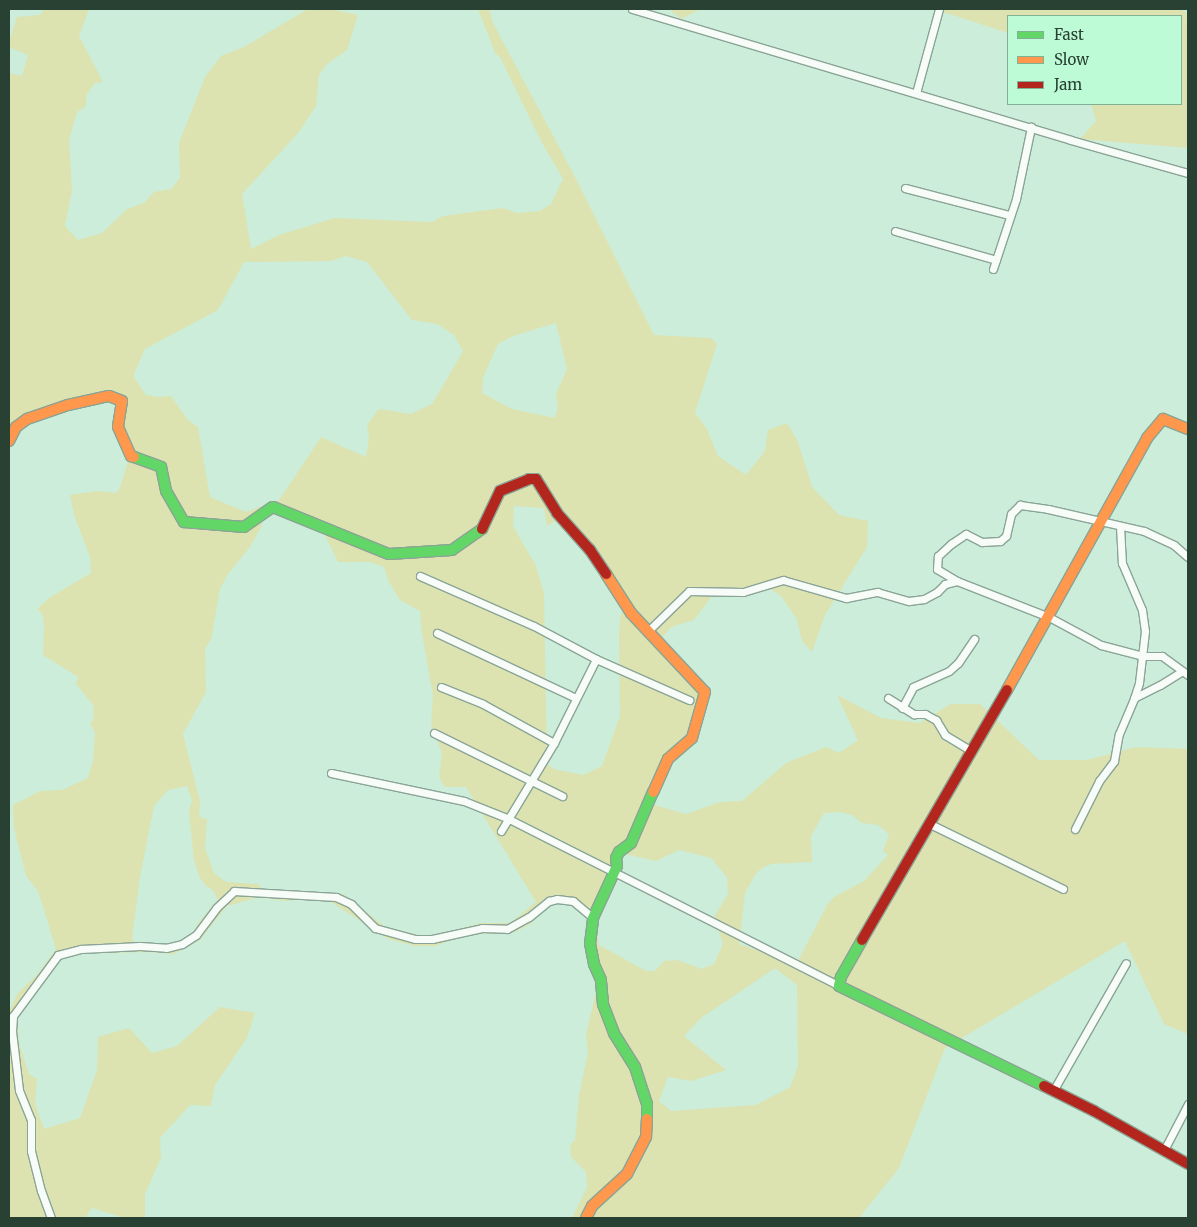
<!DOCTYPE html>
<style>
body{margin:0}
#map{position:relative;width:1197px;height:1227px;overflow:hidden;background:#cbedd9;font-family:Merriweather,serif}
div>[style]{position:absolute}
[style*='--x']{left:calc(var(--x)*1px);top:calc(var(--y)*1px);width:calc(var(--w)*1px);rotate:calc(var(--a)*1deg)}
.green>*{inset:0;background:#dce3b1}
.roads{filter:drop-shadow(1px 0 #8aa495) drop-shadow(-1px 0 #8aa495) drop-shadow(0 1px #8aa495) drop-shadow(0 -1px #8aa495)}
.street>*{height:7px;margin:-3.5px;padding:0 3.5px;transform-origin:3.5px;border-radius:3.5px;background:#f7fcf9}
.fast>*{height:10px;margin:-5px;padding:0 5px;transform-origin:5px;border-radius:5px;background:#63d668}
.slow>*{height:10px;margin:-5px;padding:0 5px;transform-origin:5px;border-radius:5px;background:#ff974d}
.jam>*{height:10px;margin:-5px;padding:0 5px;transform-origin:5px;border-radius:5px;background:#b3261e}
span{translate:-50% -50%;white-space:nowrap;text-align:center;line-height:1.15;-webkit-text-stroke:4px #bdfbd6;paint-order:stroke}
.frame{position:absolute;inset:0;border:10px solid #284132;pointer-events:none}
.legend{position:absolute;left:1007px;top:15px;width:175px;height:90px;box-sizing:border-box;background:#bdfbd6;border:1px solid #81b194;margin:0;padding:6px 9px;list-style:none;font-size:15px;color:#284132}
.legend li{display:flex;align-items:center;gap:10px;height:25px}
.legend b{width:25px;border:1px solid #81b194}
</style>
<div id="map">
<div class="green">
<div style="clip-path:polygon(evenodd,44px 9px,89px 9px,79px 36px,103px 82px,95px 83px,87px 94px,85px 107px,77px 112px,69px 141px,72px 190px,65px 226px,78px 240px,102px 233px,127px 209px,144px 203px,154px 192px,171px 189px,180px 178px,179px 143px,205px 77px,221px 56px,244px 47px,308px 9px,330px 9px,358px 15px,347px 50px,327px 64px,319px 75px,316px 106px,299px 132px,242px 194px,251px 249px,279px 235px,335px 218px,432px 222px,443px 216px,503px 208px,517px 213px,540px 211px,551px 204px,563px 179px,541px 141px,500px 57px,495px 53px,478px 9px,489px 9px,493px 23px,573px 173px,654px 335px,711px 338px,717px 344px,695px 413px,707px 429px,718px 456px,746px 475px,765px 451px,768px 430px,787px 423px,798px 442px,812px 487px,839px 515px,868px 521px,867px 547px,825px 615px,812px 652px,802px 641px,797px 619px,780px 595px,770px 589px,745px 596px,712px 596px,694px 620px,671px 627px,662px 638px,710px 694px,697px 734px,668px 767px,653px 802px,654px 805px,686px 814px,720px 802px,742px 801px,786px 763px,826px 747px,839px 753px,858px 740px,837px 695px,881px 718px,919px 723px,951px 704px,980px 704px,1039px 760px,1087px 760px,1136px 747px,1188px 749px,1188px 1034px,1164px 1024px,1125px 941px,945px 1048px,899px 1168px,859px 1218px,572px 1218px,587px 1187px,586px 1172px,571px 1157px,570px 1145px,575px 1140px,579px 1095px,588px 1052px,586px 1034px,598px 984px,585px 941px,589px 921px,571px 905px,559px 902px,542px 911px,532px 923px,515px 932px,466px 935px,435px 946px,415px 946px,388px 939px,328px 900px,306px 899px,284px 901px,259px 897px,227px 906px,200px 940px,174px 954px,146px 952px,68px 954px,57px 961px,17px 1015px,19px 1043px,29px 1074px,37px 1079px,35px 1104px,44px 1129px,80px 1118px,97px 1070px,98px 1037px,129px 1028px,152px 1053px,177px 1046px,220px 1007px,255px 1013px,247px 1038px,215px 1085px,211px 1106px,190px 1105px,160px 1138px,161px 1158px,145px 1194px,145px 1218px,125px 1218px,92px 1208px,85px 1218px,9px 1218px,9px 1011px,18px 993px,37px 975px,56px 949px,38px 891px,26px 876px,14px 828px,13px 805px,40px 791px,62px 790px,88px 778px,93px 760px,95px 732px,90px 725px,94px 717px,93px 705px,76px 684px,78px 677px,43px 655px,44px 625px,42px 613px,37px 609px,49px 598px,91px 573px,90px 557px,74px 515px,70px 495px,97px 491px,116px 493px,120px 488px,128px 461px,118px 433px,118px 403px,110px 400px,94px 406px,79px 406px,64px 413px,47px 416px,21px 426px,9px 450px,9px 73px,22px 76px,28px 55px,9px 47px,9px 42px,17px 17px,40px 15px,44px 9px,346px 256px,367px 262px,412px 320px,437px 324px,454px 335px,463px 351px,451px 372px,432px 404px,411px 414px,379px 409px,367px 425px,369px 438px,366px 457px,321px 437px,279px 500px,246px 512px,210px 497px,198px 427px,188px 420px,171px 396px,159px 397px,146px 395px,133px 376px,145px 349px,218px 310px,244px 262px,331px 261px,346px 256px,44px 9px,556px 323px,567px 369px,556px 394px,558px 407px,555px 418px,512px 409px,482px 393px,483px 378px,498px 344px,513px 336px,556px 323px,44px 9px,514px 506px,544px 508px,547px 526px,555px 521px,586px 550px,617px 597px,623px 611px,620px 617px,619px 633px,620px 716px,602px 766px,583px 775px,554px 769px,547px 764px,544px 593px,536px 566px,513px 526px,514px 506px,44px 9px,273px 512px,322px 529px,338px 562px,370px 562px,384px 567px,388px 580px,400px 600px,420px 611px,422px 634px,433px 695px,431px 724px,442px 753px,439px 777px,445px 787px,466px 787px,536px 902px,510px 923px,480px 923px,431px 937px,388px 929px,343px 894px,262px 889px,258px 884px,226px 882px,214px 873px,205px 848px,207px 819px,199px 817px,200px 801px,183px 734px,206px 692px,205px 648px,211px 640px,220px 589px,228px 574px,250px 547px,261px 527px,264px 516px,273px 512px,44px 9px,187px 786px,192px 800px,189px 813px,194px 860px,200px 878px,207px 887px,212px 889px,218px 900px,199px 922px,191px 936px,172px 944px,134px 943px,132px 938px,140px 877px,154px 806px,168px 790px,187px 786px,44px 9px,839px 812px,852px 815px,862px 823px,878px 825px,889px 834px,883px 851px,888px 855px,864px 881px,834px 897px,827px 905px,798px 961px,792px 962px,739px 944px,745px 893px,755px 875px,762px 868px,771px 864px,812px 862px,811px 836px,824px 813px,839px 812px,44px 9px,679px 850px,711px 858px,727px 877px,728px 894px,714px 917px,723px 944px,714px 964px,702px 969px,677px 960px,664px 961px,655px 971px,646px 971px,599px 945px,596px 925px,603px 898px,620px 857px,625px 854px,656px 861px,679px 850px,44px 9px,775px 968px,797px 985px,798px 1066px,790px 1087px,756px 1105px,671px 1111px,659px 1101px,668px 1077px,691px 1081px,726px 1070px,684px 1036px,701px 1018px,775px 968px)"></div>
<div style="clip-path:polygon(669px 9px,701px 9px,681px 19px)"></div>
<div style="clip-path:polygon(934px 9px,1180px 9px,1186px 12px,1188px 24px,1188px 148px,1080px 139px,1096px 121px,1091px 104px,1181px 104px,1181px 16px,1008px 16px,1008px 33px)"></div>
</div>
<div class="roads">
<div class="street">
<div style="--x:632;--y:9;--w:458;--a:16.6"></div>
<div style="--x:1071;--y:140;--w:122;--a:15.8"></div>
<div style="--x:916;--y:93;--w:87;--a:-74.7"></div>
<div style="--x:905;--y:188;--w:107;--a:14.6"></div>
<div style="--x:895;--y:231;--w:105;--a:16"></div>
<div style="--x:993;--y:269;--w:74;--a:-71.8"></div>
<div style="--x:1016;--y:199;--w:74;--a:-78.2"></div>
<div style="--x:1120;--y:526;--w:37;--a:87"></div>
<div style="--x:1122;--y:563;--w:51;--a:66.9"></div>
<div style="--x:1142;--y:610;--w:21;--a:82"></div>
<div style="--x:1145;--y:631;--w:52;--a:96.6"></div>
<div style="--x:1139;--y:683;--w:16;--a:108"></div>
<div style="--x:420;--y:576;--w:124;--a:23.7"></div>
<div style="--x:534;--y:626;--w:70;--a:28"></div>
<div style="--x:596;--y:659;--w:102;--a:23.8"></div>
<div style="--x:957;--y:581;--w:23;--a:-149"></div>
<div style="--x:937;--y:569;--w:13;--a:-86"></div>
<div style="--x:938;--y:556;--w:18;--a:-43"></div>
<div style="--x:951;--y:544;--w:18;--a:-34"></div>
<div style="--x:966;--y:534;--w:18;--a:27"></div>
<div style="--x:982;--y:542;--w:18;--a:-3"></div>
<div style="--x:1000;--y:541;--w:8;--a:-40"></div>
<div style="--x:1006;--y:536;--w:23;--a:-77"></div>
<div style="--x:1011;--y:514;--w:13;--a:-45"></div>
<div style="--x:1020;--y:505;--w:28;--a:8"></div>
<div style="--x:1048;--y:509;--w:98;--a:12.9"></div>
<div style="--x:1144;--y:531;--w:33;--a:25"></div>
<div style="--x:1174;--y:545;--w:18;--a:41"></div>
<div style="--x:648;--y:631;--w:57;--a:-44.3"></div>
<div style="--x:689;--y:591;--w:54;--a:1.1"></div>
<div style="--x:743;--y:592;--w:42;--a:-16.7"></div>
<div style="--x:783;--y:580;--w:66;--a:15.9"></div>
<div style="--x:846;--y:598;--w:32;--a:-11"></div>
<div style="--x:877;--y:592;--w:33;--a:16"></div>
<div style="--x:909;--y:601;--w:15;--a:-8"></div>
<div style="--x:924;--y:599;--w:15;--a:-28"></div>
<div style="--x:937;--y:592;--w:11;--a:-45"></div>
<div style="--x:945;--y:584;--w:12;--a:-14"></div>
<div style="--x:957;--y:581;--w:99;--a:21.4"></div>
<div style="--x:1049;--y:617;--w:59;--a:28.3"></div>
<div style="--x:1101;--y:645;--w:43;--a:14.7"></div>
<div style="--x:1143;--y:656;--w:19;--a:0"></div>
<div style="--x:1162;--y:656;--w:32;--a:36"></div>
<div style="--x:437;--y:633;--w:153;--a:25.1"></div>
<div style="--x:441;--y:687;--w:45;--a:22"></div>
<div style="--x:483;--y:704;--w:81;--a:28.8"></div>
<div style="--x:888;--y:698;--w:31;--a:32"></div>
<div style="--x:914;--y:714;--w:11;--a:0"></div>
<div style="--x:925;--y:714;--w:13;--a:29"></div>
<div style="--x:936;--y:720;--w:17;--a:59"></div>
<div style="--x:945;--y:735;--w:31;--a:31"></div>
<div style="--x:902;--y:708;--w:24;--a:-62"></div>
<div style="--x:913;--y:687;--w:39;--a:-24"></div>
<div style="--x:949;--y:671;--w:12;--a:-42"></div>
<div style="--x:958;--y:663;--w:29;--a:-56"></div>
<div style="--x:434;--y:733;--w:143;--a:26.2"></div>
<div style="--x:331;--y:773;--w:136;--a:11.9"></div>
<div style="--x:464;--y:801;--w:46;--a:21.6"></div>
<div style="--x:507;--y:818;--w:372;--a:26.8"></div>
<div style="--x:930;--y:824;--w:148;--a:26"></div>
<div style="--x:1075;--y:829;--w:54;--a:-63.4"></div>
<div style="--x:1099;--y:781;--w:25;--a:-53"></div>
<div style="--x:1114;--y:761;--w:27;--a:-80"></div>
<div style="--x:1119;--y:734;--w:39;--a:-67"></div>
<div style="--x:1134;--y:698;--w:29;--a:-27"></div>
<div style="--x:1160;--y:685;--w:26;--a:-32"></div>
<div style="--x:501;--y:831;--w:103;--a:-58.9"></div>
<div style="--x:554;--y:743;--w:94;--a:-63.4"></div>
<div style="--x:1053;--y:1091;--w:147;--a:-60.3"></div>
<div style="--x:1164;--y:1150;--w:52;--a:-62.4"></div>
<div style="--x:51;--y:1218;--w:29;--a:-110"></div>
<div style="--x:41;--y:1191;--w:41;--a:-104"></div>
<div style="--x:31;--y:1151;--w:31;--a:-90"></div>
<div style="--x:31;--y:1120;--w:32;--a:-112"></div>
<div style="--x:19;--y:1090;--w:59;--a:-96.8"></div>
<div style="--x:12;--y:1031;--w:15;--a:-86"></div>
<div style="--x:13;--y:1016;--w:76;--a:-53.6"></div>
<div style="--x:58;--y:955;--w:24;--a:-15"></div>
<div style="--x:81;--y:949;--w:59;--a:-2.9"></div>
<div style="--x:140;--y:946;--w:26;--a:4"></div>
<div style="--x:166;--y:948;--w:16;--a:-14"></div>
<div style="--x:182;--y:944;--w:17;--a:-33"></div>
<div style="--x:196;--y:935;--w:34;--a:-53"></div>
<div style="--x:216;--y:908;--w:25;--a:-43"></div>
<div style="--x:234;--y:891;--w:102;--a:3.4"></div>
<div style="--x:336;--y:897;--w:17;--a:25"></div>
<div style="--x:351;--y:904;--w:34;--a:45"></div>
<div style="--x:375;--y:928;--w:41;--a:15.4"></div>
<div style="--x:415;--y:939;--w:17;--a:0"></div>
<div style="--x:432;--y:939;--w:51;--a:-12.4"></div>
<div style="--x:482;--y:928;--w:25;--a:2"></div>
<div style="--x:507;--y:929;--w:25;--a:-29"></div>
<div style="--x:529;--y:917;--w:26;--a:-39"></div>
<div style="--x:549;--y:901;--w:8;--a:-14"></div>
<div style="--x:557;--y:899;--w:16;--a:7"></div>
<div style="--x:573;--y:901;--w:26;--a:40"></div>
</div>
<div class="fast">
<div style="--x:134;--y:457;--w:29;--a:20"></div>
<div style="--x:161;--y:467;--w:25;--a:78"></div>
<div style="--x:166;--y:491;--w:36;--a:60"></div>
<div style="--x:184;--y:522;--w:60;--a:4.8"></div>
<div style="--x:244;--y:527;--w:35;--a:-35"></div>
<div style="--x:273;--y:507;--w:125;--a:22.1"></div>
<div style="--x:389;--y:554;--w:63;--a:-3.6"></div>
<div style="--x:452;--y:550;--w:37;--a:-35"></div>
<div style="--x:862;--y:940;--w:43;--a:119.6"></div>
<div style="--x:841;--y:977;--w:9;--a:103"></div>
<div style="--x:839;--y:986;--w:228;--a:26"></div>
<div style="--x:647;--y:1119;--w:15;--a:-90"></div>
<div style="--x:647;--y:1104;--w:39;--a:-108"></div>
<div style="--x:635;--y:1067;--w:40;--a:-122"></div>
<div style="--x:614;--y:1033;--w:31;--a:-111"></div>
<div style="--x:603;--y:1004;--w:24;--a:-95"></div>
<div style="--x:601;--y:980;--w:17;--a:-114"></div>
<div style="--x:594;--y:964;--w:20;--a:-101"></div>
<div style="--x:590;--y:944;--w:26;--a:-83"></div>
<div style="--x:593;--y:918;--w:57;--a:-65.2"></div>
<div style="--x:617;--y:866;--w:8;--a:-97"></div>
<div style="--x:616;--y:858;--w:7;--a:-63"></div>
<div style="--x:619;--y:852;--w:15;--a:-37"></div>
<div style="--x:631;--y:843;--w:56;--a:-66.7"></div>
</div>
<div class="slow">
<div style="--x:9;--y:441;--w:16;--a:-63"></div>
<div style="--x:16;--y:427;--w:14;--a:-36"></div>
<div style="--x:27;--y:419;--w:43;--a:-18.9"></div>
<div style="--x:68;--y:405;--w:42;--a:-12.4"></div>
<div style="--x:109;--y:396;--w:14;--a:21"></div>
<div style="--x:122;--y:401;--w:26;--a:99"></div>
<div style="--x:118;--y:427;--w:32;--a:66"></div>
<div style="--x:131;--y:456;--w:3;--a:18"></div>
<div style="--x:606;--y:574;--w:46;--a:57.3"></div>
<div style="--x:631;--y:613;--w:108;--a:46.9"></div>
<div style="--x:705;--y:692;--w:48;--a:105.8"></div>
<div style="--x:692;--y:738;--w:32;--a:139"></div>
<div style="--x:668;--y:759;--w:36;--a:114"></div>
<div style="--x:1007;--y:690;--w:288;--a:-60.9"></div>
<div style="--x:1147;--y:438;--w:25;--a:-50"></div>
<div style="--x:1163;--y:419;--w:27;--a:22"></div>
<div style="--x:586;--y:1218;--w:13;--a:-63"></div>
<div style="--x:592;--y:1206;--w:47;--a:-42.4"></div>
<div style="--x:627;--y:1174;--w:42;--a:-62.8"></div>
<div style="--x:646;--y:1137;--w:18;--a:-87"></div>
</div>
<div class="jam">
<div style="--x:482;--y:529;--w:42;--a:-64.7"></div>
<div style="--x:500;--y:491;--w:31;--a:-22"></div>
<div style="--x:529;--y:479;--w:7;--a:0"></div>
<div style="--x:536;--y:479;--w:40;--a:58"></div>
<div style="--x:557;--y:513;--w:50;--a:48.3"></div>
<div style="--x:590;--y:550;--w:29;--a:56"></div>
<div style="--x:862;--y:940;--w:289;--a:-59.9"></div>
<div style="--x:1044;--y:1086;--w:56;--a:26.6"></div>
<div style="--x:1094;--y:1111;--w:108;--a:29.4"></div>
</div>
</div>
<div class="frame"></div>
<ul class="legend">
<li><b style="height:6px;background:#63d668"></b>Fast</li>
<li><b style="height:6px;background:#ff974d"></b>Slow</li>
<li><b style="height:6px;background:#b3261e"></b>Jam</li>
</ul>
</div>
